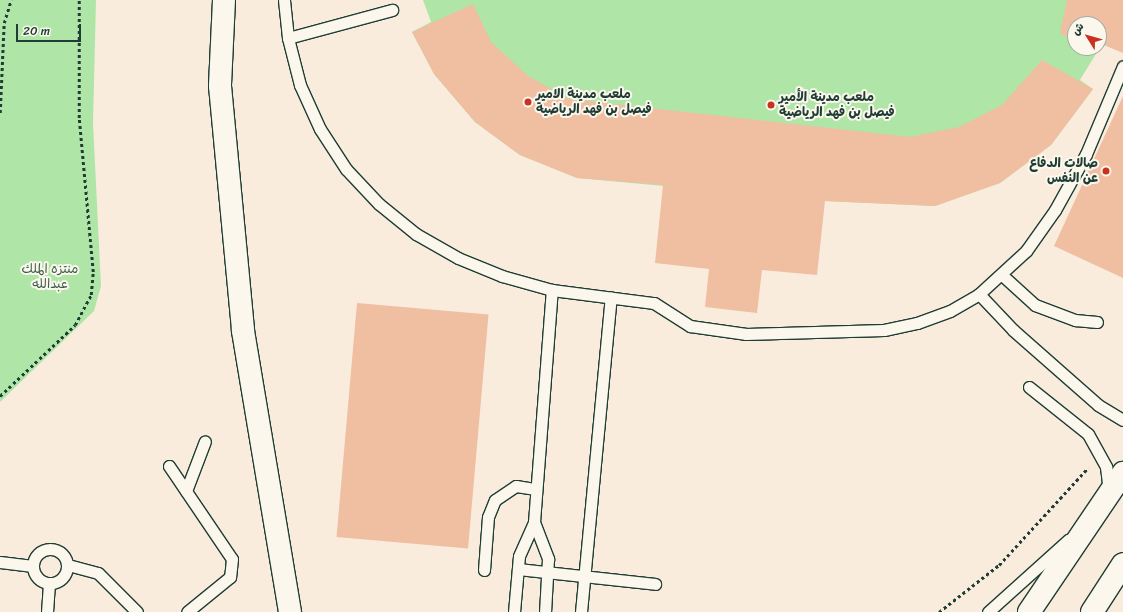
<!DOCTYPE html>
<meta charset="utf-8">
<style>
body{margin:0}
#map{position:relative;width:1123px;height:612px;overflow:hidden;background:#f9ecdd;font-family:Sriracha,"Playpen Sans Arabic",sans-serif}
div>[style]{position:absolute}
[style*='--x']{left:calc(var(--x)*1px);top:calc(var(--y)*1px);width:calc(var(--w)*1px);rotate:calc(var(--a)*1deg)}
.green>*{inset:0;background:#afe5a7}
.building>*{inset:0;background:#f0bea1;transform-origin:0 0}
.path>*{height:2.5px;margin-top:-1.25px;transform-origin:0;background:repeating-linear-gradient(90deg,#1f3d34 0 3px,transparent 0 6px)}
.roads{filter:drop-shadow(1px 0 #1f3d34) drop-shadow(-1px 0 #1f3d34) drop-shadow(0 1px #1f3d34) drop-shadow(0 -1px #1f3d34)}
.service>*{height:11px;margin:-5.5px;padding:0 5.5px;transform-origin:5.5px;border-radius:5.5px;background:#fbf7ec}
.service>.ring{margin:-5.5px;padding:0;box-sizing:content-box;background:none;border:11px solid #fbf7ec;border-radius:50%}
.secondary>*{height:22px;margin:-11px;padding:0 11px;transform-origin:11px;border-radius:11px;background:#fbf7ec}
.primary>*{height:22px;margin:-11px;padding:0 11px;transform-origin:11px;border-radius:11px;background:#fbf7ec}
.dots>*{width:11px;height:11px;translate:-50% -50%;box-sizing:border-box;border:2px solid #fbf7ec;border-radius:50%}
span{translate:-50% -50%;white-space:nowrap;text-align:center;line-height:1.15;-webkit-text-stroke:4px #fbf7ec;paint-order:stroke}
.poi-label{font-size:13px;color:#1f3d34;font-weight:700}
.left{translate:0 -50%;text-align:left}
.right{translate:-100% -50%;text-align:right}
.park-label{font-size:13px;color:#3c5f4b}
.north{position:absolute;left:1067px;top:16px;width:40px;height:40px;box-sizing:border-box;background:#fbf7ec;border:1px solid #a3ada2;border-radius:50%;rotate:307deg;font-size:11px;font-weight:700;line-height:16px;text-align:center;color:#1f3d34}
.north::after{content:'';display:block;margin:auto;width:14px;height:18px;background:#c8321e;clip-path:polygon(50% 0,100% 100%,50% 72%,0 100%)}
.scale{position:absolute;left:16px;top:24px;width:65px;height:18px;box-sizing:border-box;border:2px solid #1f3d34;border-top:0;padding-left:5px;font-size:12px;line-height:14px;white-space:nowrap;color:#1f3d34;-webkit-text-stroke:3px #fbf7ec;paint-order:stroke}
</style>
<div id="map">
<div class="green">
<div style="clip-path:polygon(0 0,96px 0,93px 123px,101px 286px,94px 311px,0 402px)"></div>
<div style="clip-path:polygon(evenodd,423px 0,1123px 0,1123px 32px,1116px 50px,1102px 44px,1080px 80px,1093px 89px,1051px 145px,1000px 183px,935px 206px,825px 201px,577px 178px,520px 155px,475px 122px,434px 74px,412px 32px,431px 22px,423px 0,1075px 24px,1099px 24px,1099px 48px,1075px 48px,1075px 24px)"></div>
</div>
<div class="building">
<div style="clip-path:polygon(1067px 0,1123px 0,1123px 53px,1102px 44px,1095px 55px,1084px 48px,1099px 48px,1099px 24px,1075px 24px,1075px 42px,1060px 33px)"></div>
<div style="clip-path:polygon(473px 4px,491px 42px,528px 76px,569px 99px,910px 137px,959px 127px,1002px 105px,1042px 60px,1093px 89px,1051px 145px,1000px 183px,935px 206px,825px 201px,817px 275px,762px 270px,757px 313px,705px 307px,709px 269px,655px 263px,663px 185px,577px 178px,520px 155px,475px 122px,434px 74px,412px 32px)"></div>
<div style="clip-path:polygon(1123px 96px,1123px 278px,1054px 246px)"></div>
<div style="left:357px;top:303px;width:132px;height:235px;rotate:5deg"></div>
</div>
<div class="path">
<div style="--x:0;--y:113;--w:90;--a:-87.5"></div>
<div style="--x:4;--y:23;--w:24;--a:-73"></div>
<div style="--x:0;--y:396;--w:103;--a:-43.4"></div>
<div style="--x:75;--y:325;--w:34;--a:-62"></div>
<div style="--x:91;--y:295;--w:23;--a:-85"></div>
<div style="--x:93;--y:272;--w:155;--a:-95.2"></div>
<div style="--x:79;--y:118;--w:118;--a:-90"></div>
<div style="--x:939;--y:612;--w:76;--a:-38.1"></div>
<div style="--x:999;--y:565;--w:132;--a:-47.5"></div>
</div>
<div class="roads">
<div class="service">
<div style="--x:284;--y:0;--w:38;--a:84"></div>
<div style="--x:288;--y:38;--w:49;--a:75.7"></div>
<div style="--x:300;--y:85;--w:48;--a:65.6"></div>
<div style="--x:320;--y:129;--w:48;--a:57"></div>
<div style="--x:346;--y:169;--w:48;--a:46.7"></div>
<div style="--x:379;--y:204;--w:48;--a:39"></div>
<div style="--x:416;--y:234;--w:48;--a:29.7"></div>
<div style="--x:458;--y:258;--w:48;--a:22.2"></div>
<div style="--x:502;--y:276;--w:52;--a:15.6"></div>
<div style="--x:552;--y:290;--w:103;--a:7.3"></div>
<div style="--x:654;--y:303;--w:43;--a:32.6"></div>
<div style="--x:690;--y:326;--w:57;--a:8.1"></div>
<div style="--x:746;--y:334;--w:138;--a:-1.7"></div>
<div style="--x:884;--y:330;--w:34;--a:-12"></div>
<div style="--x:917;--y:323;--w:35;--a:-20"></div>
<div style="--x:950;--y:311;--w:34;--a:-30"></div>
<div style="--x:979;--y:294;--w:64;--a:-42.5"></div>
<div style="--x:1026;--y:251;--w:50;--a:-54.7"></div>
<div style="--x:1055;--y:210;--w:64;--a:-61"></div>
<div style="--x:1086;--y:154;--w:95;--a:-67.2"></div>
<div style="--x:288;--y:38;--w:108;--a:-15.1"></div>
<div style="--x:1002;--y:275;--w:45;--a:42.3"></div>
<div style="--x:1035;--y:305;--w:43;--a:20.6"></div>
<div style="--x:1075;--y:320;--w:22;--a:5"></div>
<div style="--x:979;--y:294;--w:50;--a:46.6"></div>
<div style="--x:1013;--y:330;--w:113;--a:41.4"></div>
<div style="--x:1098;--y:405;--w:29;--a:31"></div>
<div style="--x:1029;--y:387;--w:75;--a:38.5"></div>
<div style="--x:1088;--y:434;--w:38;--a:61"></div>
<div style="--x:1106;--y:467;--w:24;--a:83"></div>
<div style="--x:169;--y:466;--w:112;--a:55.9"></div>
<div style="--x:232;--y:559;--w:18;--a:96"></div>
<div style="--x:230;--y:577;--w:55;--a:140.9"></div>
<div style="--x:186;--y:491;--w:53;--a:-69.2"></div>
<div style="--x:534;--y:522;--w:40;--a:69"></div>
<div style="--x:548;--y:559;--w:53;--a:93.2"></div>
<div class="ring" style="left:33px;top:549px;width:23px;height:23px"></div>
<div style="--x:0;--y:562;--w:33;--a:7"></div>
<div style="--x:68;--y:565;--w:31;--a:15"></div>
<div style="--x:98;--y:573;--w:55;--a:45"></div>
<div style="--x:518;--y:569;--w:138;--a:6.2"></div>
<div style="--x:484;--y:570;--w:53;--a:-85.7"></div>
<div style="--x:488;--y:517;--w:18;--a:-68"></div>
<div style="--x:495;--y:500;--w:25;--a:-34"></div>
<div style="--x:516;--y:486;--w:20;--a:9"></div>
<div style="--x:47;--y:612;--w:29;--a:-86"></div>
<div style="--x:514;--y:612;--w:56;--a:-84.9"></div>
<div style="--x:519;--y:556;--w:37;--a:-66"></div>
<div style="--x:534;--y:522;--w:233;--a:-85.6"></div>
<div style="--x:581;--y:612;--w:316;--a:-84.6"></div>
<div style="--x:988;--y:612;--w:108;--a:-42"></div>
</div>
<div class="secondary">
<div style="--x:224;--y:0;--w:86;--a:92.7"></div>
<div style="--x:220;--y:86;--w:246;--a:84.6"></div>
<div style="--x:243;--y:331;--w:285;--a:80.5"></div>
<div style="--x:1092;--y:612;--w:57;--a:-57.1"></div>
</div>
<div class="primary">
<div style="--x:1029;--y:612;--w:168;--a:-55.9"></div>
</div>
</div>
<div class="dots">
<div style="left:528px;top:102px;background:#c8321e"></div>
<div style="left:771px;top:105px;background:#c8321e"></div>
<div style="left:1106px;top:171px;background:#c8321e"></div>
</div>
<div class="poi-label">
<span class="left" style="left:536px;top:102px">ملعب مدينة الامير<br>فيصل بن فهد الرياضية</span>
<span class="left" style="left:779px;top:105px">ملعب مدينة الأمير<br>فيصل بن فهد الرياضية</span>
<span class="right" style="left:1098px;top:171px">صالات الدفاع<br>عن النفس</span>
</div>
<div class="park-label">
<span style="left:50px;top:277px">منتزه الملك<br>عبدالله</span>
</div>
<div class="north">ش</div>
<div class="scale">20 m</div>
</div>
